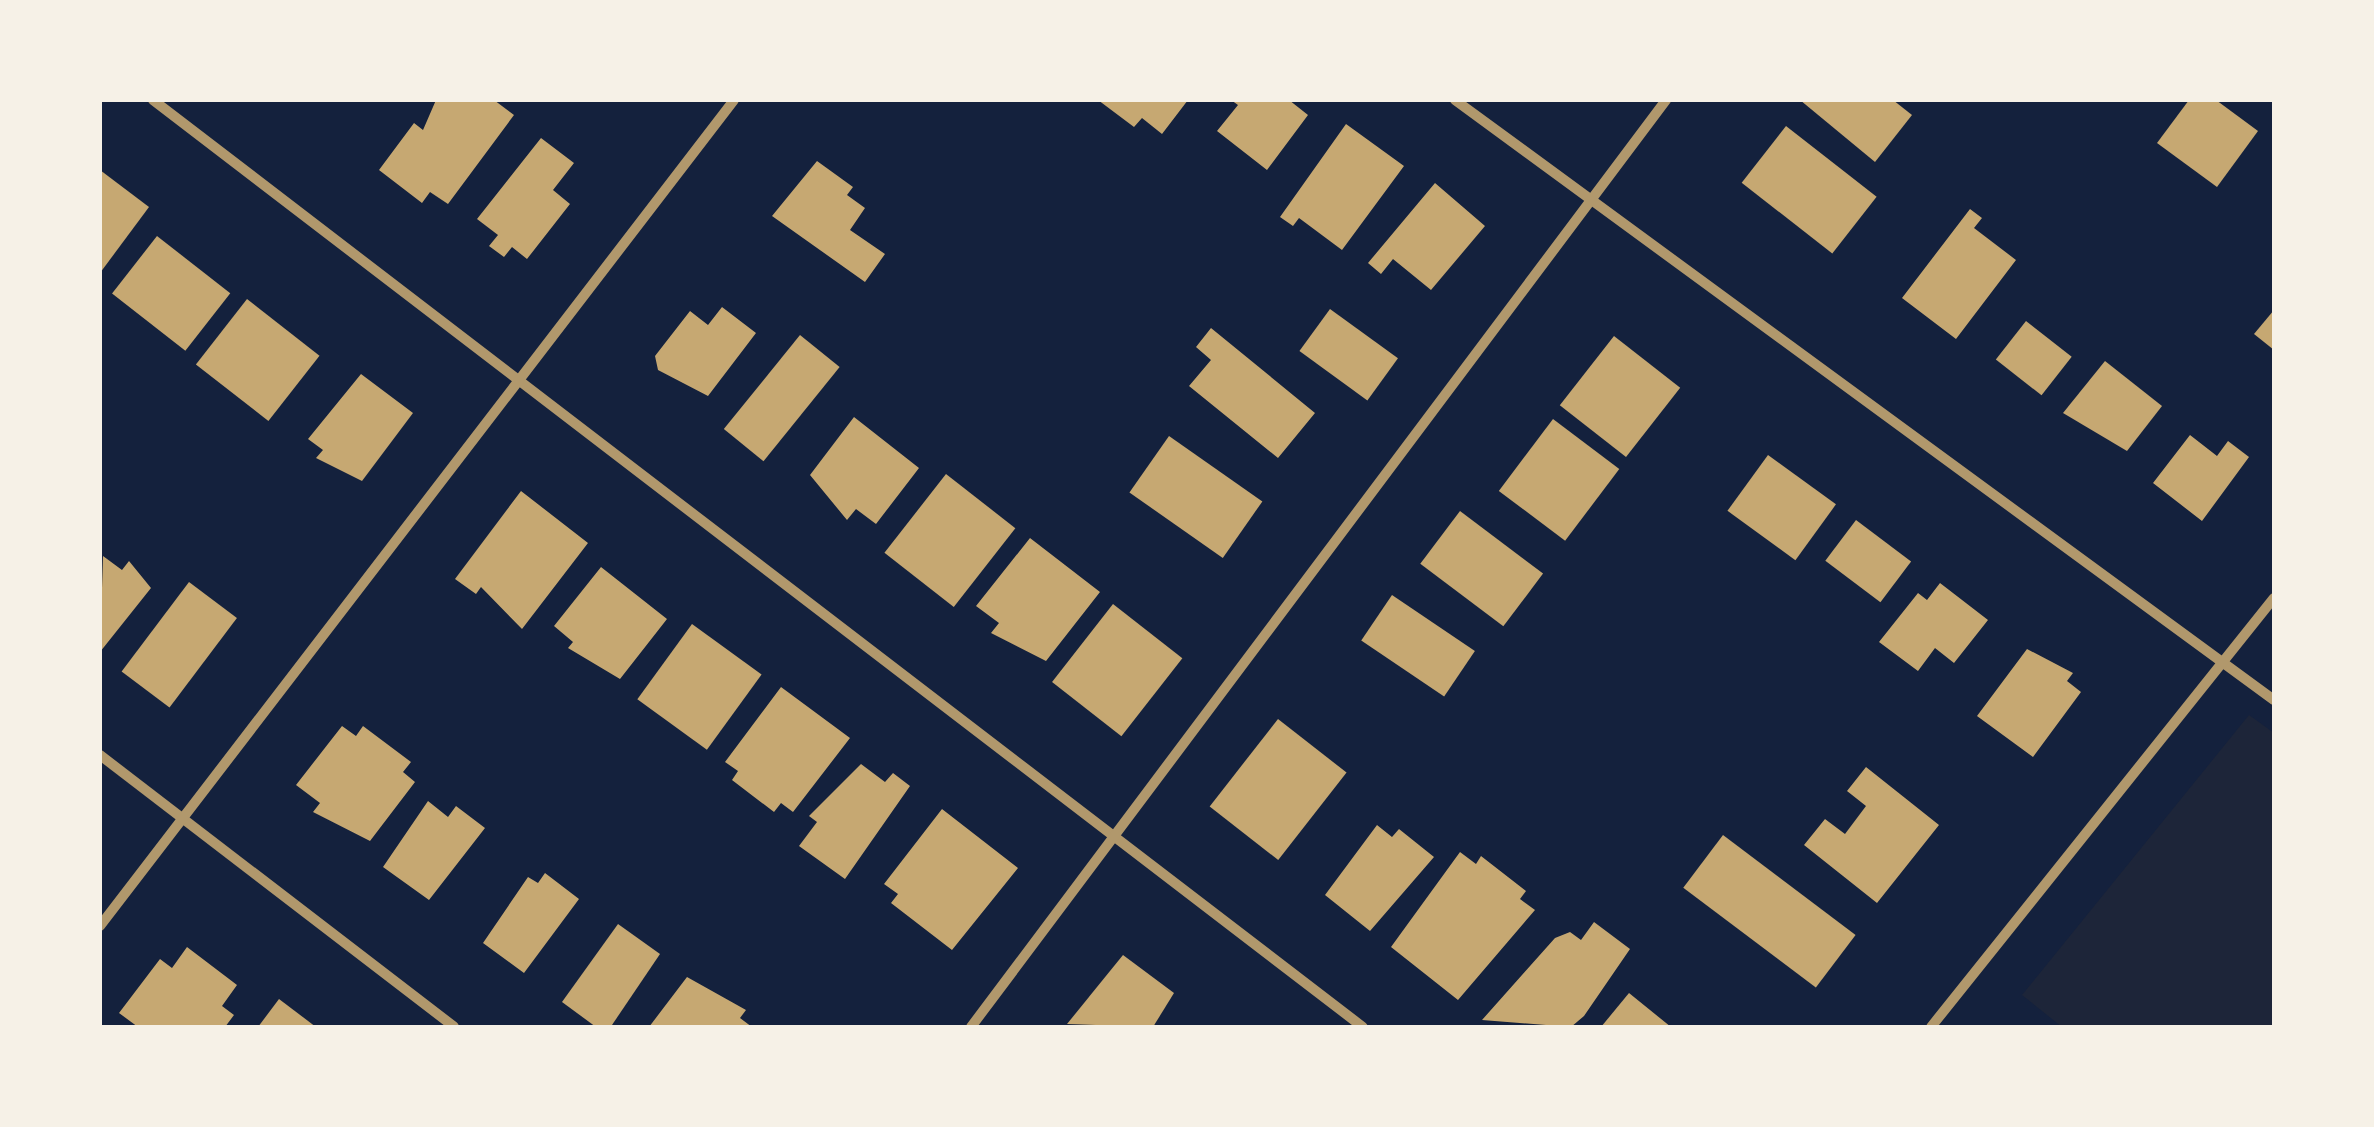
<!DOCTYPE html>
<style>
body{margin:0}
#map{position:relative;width:2374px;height:1127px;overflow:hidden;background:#14213d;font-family:Raleway,sans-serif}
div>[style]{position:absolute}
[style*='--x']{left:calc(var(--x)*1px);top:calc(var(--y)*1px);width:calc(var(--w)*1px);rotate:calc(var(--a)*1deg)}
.green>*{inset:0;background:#1d2539}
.building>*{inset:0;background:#c6a872;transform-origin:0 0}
.minor>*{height:10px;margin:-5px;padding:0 5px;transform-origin:5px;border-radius:5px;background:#b1986c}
span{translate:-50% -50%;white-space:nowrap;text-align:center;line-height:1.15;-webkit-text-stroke:8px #f6f1e7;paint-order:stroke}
.frame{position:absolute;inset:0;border:102px solid #f6f1e7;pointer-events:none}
</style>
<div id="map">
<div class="green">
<div style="clip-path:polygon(2249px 715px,2274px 733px,2274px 1027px,2062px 1027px,2022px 995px)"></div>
</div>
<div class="building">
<div style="clip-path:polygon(436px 100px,494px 100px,514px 115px,448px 204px,430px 192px,422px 203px,379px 170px,414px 123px,423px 130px)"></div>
<div style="clip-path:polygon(1098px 100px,1188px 100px,1162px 134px,1142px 118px,1134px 127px)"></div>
<div style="clip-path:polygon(1231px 100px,1289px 100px,1308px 115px,1267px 170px,1217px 131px,1238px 105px)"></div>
<div style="clip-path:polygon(1800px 100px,1893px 100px,1912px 115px,1875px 162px)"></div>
<div style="clip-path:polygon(2189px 100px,2216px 100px,2258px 131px,2217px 187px,2157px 143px)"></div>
<div style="clip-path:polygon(1346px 124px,1404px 166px,1342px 250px,1299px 218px,1293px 226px,1280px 217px)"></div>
<div style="left:1786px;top:126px;width:115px;height:72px;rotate:38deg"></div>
<div style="clip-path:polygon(541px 138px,574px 163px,553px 190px,570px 204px,527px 259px,512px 247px,504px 257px,489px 246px,498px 235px,477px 219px)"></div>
<div style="clip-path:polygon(817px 161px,853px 187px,847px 195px,865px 208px,850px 230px,885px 254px,865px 282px,772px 216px)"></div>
<div style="clip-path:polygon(100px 170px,149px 207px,100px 273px)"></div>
<div style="clip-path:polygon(1435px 183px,1485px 226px,1431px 290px,1393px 259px,1381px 274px,1368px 263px)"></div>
<div style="clip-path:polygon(1970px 209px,1982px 218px,1974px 228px,2016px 260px,1956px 339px,1902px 298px)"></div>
<div style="left:157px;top:236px;width:93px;height:73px;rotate:38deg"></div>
<div style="left:247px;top:299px;width:92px;height:83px;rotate:38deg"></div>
<div style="clip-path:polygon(722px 307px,756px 333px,708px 396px,658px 370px,655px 356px,690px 311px,708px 325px)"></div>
<div style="left:1330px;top:309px;width:84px;height:52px;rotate:36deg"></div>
<div style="clip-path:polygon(2274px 310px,2274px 350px,2254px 334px)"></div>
<div style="left:2026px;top:321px;width:58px;height:49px;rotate:38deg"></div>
<div style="clip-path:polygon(1211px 328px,1315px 413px,1278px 458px,1189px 386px,1211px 360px,1196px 347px)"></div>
<div style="left:800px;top:335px;width:51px;height:121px;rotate:39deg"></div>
<div style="left:1614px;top:336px;width:84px;height:88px;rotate:38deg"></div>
<div style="clip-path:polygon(2105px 361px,2162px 406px,2127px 451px,2063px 413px)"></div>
<div style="clip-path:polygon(361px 374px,413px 413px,362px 481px,316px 458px,323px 450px,308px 439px)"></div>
<div style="clip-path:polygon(854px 417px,919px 468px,876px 524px,856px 509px,847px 520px,810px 475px)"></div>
<div style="left:1553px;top:419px;width:83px;height:90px;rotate:37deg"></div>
<div style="clip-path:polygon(2190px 435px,2217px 456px,2228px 441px,2249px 457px,2202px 521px,2153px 483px)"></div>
<div style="left:1169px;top:436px;width:114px;height:69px;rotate:35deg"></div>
<div style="left:1768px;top:455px;width:84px;height:69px;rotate:36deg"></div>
<div style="left:946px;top:474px;width:88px;height:100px;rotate:38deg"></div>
<div style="clip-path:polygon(521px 491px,588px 543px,522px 629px,481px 587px,476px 594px,455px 579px)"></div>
<div style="left:1460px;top:511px;width:104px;height:66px;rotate:37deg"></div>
<div style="left:1856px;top:520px;width:69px;height:51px;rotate:37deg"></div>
<div style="clip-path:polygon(1030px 538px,1100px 592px,1046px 661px,991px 633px,999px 623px,976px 606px)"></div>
<div style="clip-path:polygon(103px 556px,122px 570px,129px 561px,151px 588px,100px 652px)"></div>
<div style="clip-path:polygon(601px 567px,667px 619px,620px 679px,568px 648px,573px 642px,554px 626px)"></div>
<div style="left:189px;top:582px;width:60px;height:112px;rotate:37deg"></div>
<div style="clip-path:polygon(1940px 583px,1988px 620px,1954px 663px,1935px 648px,1918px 671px,1879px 642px,1918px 593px,1927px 600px)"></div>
<div style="left:1392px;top:595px;width:100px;height:55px;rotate:34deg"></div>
<div style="left:1113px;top:604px;width:88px;height:99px;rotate:38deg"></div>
<div style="left:692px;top:624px;width:86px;height:93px;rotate:36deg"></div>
<div style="clip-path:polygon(2027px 649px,2073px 673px,2067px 681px,2081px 692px,2033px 757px,1977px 716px)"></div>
<div style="clip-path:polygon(781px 687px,850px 738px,793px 812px,781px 803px,774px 812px,732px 780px,738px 771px,725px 762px)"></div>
<div style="left:1278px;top:719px;width:87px;height:111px;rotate:38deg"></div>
<div style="clip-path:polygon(342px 726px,356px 736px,363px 726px,411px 762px,403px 772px,415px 782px,370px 841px,313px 812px,320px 803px,296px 785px)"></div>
<div style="clip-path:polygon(861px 764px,885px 782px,893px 773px,910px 786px,845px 879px,799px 846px,817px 822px,809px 816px)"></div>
<div style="clip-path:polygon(1866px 767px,1939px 825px,1877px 903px,1804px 845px,1825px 819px,1845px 834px,1866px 806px,1847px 791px)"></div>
<div style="clip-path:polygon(428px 801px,448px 817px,456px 806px,485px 828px,429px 900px,383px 867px)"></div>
<div style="clip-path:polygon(942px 809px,1018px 868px,952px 950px,891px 903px,898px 894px,884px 884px)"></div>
<div style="clip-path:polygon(1377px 825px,1392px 837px,1399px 829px,1434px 857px,1370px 931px,1325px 895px)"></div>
<div style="left:1723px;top:835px;width:166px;height:66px;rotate:37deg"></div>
<div style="clip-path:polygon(1460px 852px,1476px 864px,1481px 856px,1526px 891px,1520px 899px,1535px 910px,1458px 1000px,1391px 947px)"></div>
<div style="clip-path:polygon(545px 873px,579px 899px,524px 973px,483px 943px,528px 877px,538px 883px)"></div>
<div style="clip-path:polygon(1594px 922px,1630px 949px,1584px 1016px,1571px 1027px,1482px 1020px,1555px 938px,1570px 932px,1581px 940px)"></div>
<div style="clip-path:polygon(618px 924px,660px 954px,612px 1025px,596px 1027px,562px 1002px)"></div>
<div style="clip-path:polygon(187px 947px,237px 985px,222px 1006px,234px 1015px,225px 1027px,138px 1027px,119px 1013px,160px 959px,172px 968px)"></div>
<div style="clip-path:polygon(1123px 955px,1174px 993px,1153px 1027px,1067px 1024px)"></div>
<div style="clip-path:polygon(687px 977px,746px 1010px,740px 1018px,752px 1027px,649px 1027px)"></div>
<div style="clip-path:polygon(1629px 993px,1671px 1027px,1601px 1027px)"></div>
<div style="clip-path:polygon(279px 999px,316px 1027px,258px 1027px)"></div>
</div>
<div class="minor">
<div style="--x:153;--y:100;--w:1524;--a:37.46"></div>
<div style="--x:1455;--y:100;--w:1015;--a:36.23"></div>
<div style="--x:100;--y:755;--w:446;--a:37.5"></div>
<div style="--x:100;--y:926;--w:1041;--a:-52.49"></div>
<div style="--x:971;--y:1027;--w:1159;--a:-53.14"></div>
<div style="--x:1931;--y:1027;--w:549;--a:-51.36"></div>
</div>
<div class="frame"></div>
</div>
